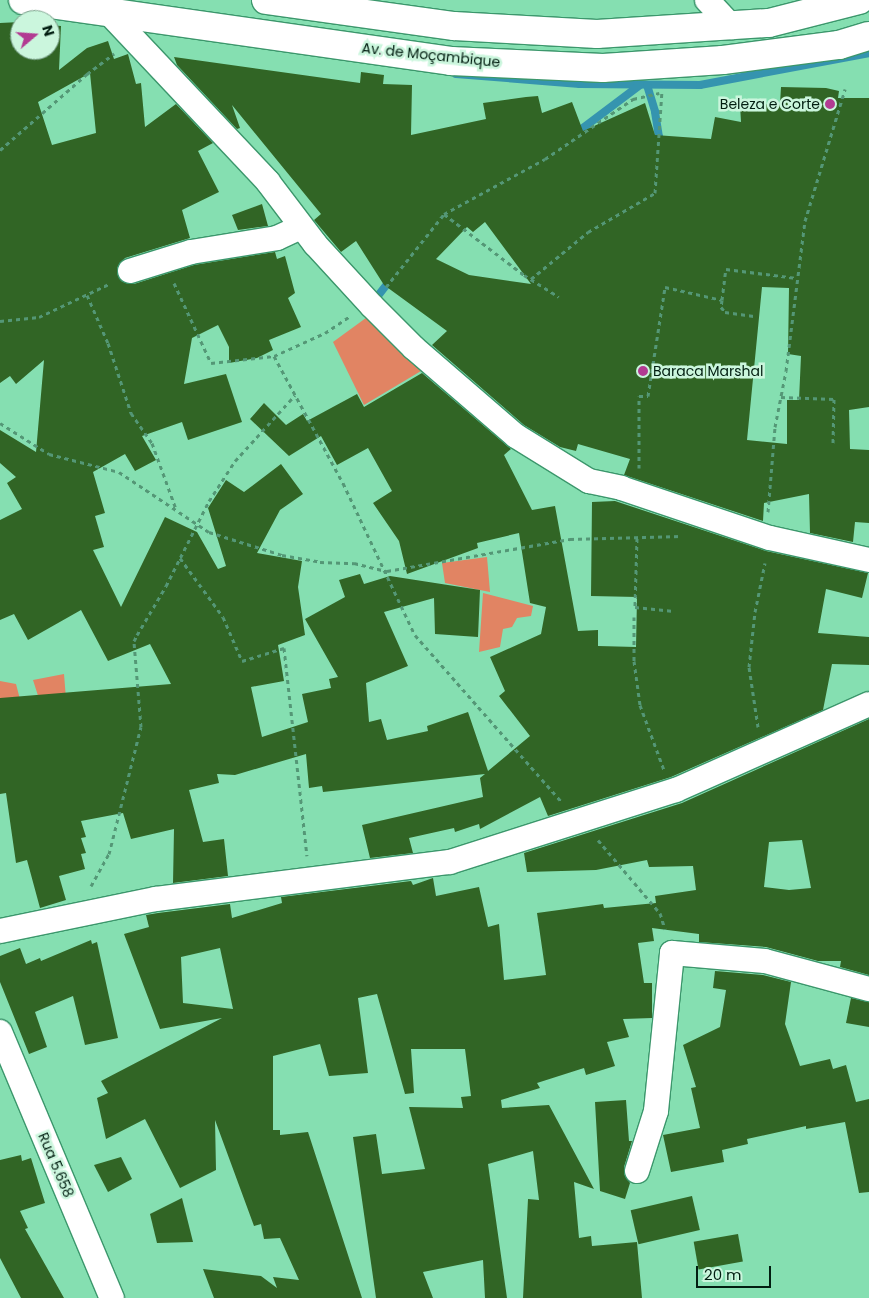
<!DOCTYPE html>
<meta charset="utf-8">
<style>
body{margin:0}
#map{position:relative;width:869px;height:1298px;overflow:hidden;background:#85dfb1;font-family:Poppins,sans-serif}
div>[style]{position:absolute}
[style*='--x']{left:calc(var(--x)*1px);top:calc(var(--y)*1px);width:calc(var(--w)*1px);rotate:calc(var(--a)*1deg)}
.green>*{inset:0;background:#e18463}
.stream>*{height:8px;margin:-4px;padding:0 4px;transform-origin:4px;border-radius:4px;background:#3594af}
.building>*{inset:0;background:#316525;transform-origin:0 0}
.path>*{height:3px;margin-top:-1.5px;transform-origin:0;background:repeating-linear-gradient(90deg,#549776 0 4px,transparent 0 8px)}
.roads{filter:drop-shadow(1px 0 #3c976c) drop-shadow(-1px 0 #3c976c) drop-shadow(0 1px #3c976c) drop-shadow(0 -1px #3c976c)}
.minor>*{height:24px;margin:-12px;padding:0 12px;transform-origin:12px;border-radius:12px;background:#fff}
.trunk>*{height:28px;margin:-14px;padding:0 14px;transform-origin:14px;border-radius:14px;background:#fff}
.dots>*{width:14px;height:14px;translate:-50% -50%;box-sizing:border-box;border:2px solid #cbf6dd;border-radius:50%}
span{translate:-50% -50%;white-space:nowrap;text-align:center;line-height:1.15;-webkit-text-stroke:5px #cbf6dd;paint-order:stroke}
.street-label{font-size:14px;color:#021e11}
.poi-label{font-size:14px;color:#021e11}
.right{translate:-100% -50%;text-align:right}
.left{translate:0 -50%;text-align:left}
.north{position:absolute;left:10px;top:10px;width:50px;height:50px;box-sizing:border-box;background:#cbf6dd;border:1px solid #7ba08b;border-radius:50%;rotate:72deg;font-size:14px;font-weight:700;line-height:20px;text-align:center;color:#021e11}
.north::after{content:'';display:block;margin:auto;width:18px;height:22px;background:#b23b92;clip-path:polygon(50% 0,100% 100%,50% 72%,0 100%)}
.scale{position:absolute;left:696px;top:1266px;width:75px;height:22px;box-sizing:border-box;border:2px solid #021e11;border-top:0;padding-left:6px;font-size:15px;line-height:18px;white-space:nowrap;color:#021e11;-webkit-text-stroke:4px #cbf6dd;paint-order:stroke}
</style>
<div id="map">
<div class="green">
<div style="clip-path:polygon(370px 315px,421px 371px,364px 405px,333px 342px)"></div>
<div style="clip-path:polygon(487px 557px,490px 592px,445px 583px,442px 563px)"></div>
<div style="clip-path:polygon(483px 593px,533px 606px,531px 616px,517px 618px,512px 627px,503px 629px,500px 647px,479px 652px)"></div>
<div style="clip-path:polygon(64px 674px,67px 711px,0 711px,0 681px,16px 684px,22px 707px,40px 702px,33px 680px)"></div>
</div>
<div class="stream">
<div style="--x:456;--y:74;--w:124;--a:4.6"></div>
<div style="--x:580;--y:84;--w:120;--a:0.5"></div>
<div style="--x:700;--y:85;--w:172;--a:-10.7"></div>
<div style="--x:647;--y:85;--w:28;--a:73"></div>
<div style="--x:655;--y:112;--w:25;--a:81"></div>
<div style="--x:659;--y:137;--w:8;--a:113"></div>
<div style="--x:575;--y:134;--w:81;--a:-37"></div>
<div style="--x:377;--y:297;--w:23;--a:-52"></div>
</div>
<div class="building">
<div style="clip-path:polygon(evenodd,20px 22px,20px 50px,50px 50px,50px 25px,61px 26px,59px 70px,87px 48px,108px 41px,114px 59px,128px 54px,136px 84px,141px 83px,145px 127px,176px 104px,213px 143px,198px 151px,219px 192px,182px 210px,190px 238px,125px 258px,117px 268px,121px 281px,134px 284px,194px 265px,275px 252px,277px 259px,285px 256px,295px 293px,288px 298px,301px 327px,269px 340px,273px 350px,257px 358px,229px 363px,229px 347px,218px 325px,192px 338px,184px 384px,226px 374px,242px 422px,188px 440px,182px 422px,142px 436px,156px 460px,135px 471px,125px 454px,93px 472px,105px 513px,95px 516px,104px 547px,93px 550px,121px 607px,165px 517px,197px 532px,218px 569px,226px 566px,208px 508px,226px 480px,244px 492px,281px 464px,303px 494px,280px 510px,257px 553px,302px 561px,298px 587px,305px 635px,278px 645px,284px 681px,251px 687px,262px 737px,308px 722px,302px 694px,331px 688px,329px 679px,338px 677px,305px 619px,345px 597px,339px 580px,360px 574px,364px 584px,390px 576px,480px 590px,478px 637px,435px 634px,434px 598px,384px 612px,408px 666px,366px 683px,369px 722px,381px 719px,387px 740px,428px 731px,427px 726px,468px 712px,488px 771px,530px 736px,499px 696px,505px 691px,490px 657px,541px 634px,546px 607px,530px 603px,519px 533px,477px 543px,478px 548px,407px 574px,399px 541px,373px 503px,392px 491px,368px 448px,337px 465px,321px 436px,289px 456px,250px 419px,264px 403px,286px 425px,303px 414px,307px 421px,357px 394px,364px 407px,422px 373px,511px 449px,504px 455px,532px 510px,555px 506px,578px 631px,598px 630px,598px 646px,636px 647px,637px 597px,591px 596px,592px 502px,615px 501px,766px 551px,868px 573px,862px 598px,826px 589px,818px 633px,869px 637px,869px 665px,832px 664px,823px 710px,671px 777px,548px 816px,540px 797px,480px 829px,479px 824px,455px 832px,454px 828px,409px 838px,413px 853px,370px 858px,362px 825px,483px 797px,480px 778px,485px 774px,323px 792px,322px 786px,309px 788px,306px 754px,235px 775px,217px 774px,219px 783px,189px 790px,203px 842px,224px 839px,228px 876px,173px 883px,174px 829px,131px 839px,123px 813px,81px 821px,86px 837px,81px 838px,86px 853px,81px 854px,85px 869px,59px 876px,66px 900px,40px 908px,27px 860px,16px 863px,6px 793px,0 794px,0 698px,171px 684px,150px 644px,108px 661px,81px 610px,28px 640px,14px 614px,0 620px,0 520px,22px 509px,7px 483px,16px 477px,0 463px,0 430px,36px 452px,44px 360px,16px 384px,10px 376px,0 383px,0 23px,20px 22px,90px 73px,96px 133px,52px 145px,38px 102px,90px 73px)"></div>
<div style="clip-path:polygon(evenodd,174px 57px,360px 83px,361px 72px,384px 75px,383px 84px,412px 85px,411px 135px,486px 119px,483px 103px,526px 97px,538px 96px,542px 113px,572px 102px,583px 131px,645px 103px,655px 135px,711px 139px,715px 117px,741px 122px,740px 105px,780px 104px,781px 87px,826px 88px,839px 91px,838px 98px,869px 98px,869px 407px,849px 410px,850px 449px,869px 450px,869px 523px,855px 522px,853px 542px,810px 533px,809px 494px,764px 503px,763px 521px,624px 475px,630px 459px,578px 444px,576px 451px,560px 447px,524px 425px,432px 345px,447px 331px,384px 285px,356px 241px,341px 252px,314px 220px,321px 214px,232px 105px,240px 128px,237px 129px,177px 65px,174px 57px,485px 222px,531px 284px,469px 275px,436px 259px,467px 227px,473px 232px,485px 222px,174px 57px,762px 287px,789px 288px,788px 354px,801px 356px,799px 400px,787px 400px,787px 444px,747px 440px,762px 287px)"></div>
<div style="clip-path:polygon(262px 204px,268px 226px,238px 230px,232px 215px)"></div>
<div style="clip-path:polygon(evenodd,869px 719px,869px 975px,840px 967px,841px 961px,818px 961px,766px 947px,699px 942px,699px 934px,652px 928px,654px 941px,638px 943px,644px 983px,652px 983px,652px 1018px,623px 1019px,629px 1037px,607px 1042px,615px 1066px,586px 1075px,584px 1068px,537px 1083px,540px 1088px,501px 1100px,502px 1108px,549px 1105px,594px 1189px,574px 1182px,579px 1238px,591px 1236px,592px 1246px,637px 1242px,642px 1298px,523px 1298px,528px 1199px,539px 1200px,533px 1151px,488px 1164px,507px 1298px,485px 1298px,483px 1260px,423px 1272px,433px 1298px,376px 1298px,353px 1137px,376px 1134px,382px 1174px,425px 1169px,409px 1107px,463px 1108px,461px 1097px,471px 1096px,465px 1049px,411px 1049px,414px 1093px,405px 1094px,377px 994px,358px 998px,368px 1073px,329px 1076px,320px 1044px,273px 1056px,273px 1130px,280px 1130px,280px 1135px,308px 1132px,362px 1298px,214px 1298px,203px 1269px,261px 1276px,277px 1288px,273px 1277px,299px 1280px,280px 1238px,264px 1239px,261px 1224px,254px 1226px,215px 1120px,216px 1170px,180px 1188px,145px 1119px,106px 1139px,97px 1098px,108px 1093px,101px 1081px,222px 1018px,160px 1029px,124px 934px,149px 927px,146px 915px,158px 913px,230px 904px,232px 918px,282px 903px,281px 897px,411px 881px,413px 885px,433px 878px,436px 896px,479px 887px,488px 927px,499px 924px,504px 980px,546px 975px,537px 913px,603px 904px,604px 908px,656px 903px,655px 896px,696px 890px,693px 866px,649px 867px,647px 860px,596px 870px,527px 872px,524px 853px,682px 803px,869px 719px,802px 840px,811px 888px,789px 890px,764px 887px,769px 842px,802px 840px,869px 719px,220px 948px,233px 1009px,183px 1003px,181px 957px,220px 948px)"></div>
<div style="clip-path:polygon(91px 940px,92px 944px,97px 942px,118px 1038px,85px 1045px,73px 996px,35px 1012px,47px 1047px,29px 1054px,0 982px,0 956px,20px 948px,26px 964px,40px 958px,41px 961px)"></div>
<div style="clip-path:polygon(715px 971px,763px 975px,791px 982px,785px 1024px,800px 1066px,830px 1059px,833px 1069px,846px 1065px,856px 1102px,869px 1099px,869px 1192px,859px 1193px,845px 1122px,806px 1129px,806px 1126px,747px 1139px,748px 1144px,722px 1150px,724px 1162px,671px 1172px,663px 1135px,700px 1128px,691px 1088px,696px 1087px,683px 1045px,720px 1027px,726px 990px,713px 988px)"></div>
<div style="clip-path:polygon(851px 998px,869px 1002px,869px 1027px,846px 1023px)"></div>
<div style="clip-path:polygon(626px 1100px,629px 1141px,632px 1141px,624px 1167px,624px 1174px,630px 1183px,625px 1199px,600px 1191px,595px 1102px)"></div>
<div style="clip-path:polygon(21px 1155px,22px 1161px,31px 1158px,45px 1203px,20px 1211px,28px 1228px,25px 1229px,64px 1298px,21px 1298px,0 1258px,0 1160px)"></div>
<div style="clip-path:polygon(121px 1157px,132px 1179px,108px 1192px,94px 1165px)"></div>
<div style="left:692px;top:1196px;width:35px;height:63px;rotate:77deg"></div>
<div style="clip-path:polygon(182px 1198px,193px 1242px,157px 1243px,150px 1214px)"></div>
<div style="left:738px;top:1234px;width:28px;height:45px;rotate:80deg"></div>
</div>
<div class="path">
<div style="--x:0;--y:150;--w:116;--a:-41.1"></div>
<div style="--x:87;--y:74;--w:34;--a:-37"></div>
<div style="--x:444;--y:214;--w:101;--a:37.3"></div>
<div style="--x:524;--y:275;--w:41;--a:32.2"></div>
<div style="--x:531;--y:279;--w:74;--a:-39.5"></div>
<div style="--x:588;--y:232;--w:78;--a:-30.2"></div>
<div style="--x:655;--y:193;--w:103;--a:-86.1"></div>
<div style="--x:174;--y:283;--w:88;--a:65.2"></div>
<div style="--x:211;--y:363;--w:63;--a:-6.3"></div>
<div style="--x:274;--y:356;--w:56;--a:-24.3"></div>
<div style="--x:325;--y:333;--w:29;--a:-34"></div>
<div style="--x:386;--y:287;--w:93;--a:-51.5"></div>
<div style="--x:444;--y:214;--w:115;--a:-28.6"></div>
<div style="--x:545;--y:159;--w:107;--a:-34.3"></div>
<div style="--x:633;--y:99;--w:27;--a:-13"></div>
<div style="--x:87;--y:295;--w:52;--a:66.4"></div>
<div style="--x:108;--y:343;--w:74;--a:71.8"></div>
<div style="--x:131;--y:413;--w:37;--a:55"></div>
<div style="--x:152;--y:443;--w:70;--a:70"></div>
<div style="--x:722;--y:300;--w:7;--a:98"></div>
<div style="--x:721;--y:307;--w:6;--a:51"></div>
<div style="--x:725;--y:312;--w:29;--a:8"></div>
<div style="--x:0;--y:321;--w:39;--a:-6"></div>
<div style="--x:39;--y:317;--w:77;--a:-25.2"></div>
<div style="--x:274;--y:356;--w:145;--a:61.5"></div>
<div style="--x:343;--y:483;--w:168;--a:64.7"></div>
<div style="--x:415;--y:635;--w:221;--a:48.7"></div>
<div style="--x:781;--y:397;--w:53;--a:2.2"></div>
<div style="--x:834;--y:399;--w:44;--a:91.3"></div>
<div style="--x:0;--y:423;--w:58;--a:32.3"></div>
<div style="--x:49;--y:454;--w:72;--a:14.4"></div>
<div style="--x:119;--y:472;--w:108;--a:33.7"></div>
<div style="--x:209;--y:532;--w:77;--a:17.5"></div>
<div style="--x:282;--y:555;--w:39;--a:10"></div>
<div style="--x:320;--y:562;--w:34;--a:2"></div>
<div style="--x:354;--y:563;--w:34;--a:14"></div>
<div style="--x:387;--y:571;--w:186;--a:-9.9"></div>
<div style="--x:570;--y:539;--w:112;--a:-1.5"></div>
<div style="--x:639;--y:468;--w:72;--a:-90"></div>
<div style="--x:639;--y:396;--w:9;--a:0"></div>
<div style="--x:648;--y:396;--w:110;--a:-81.1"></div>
<div style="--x:665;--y:287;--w:58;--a:12.8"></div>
<div style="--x:722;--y:300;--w:31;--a:-83"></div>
<div style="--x:726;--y:269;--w:71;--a:7.3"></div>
<div style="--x:768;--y:512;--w:85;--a:-85.3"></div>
<div style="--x:775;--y:427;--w:57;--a:-78.9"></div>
<div style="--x:786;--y:371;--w:151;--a:-82.8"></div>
<div style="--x:805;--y:221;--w:138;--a:-73.1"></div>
<div style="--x:637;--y:538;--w:69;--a:91.7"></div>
<div style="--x:635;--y:607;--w:39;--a:6"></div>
<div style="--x:180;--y:558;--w:73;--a:53.9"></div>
<div style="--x:223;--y:617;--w:48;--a:66.6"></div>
<div style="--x:242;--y:661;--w:44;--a:-17.2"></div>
<div style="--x:284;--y:648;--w:209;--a:83.7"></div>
<div style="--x:634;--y:617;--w:44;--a:90"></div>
<div style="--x:634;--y:661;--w:44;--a:82.2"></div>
<div style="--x:640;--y:705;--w:69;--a:69.7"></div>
<div style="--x:758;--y:727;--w:61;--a:-98.5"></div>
<div style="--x:749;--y:667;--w:55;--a:-83.8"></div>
<div style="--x:755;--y:612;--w:50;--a:-78.5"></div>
<div style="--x:598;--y:840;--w:96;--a:49.7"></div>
<div style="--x:660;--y:913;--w:17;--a:73"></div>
<div style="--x:91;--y:886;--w:37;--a:-61"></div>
<div style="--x:109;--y:854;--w:131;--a:-75.9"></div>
<div style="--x:141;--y:727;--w:86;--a:-94.7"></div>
<div style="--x:134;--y:641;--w:7;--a:-63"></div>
<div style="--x:137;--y:635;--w:57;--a:-59.4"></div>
<div style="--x:166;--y:586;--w:95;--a:-63.2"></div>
<div style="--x:209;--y:501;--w:48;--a:-57"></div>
<div style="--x:235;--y:461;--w:89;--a:-47.7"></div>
</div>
<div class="roads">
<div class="minor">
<div style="--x:707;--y:0;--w:37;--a:47"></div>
<div style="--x:109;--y:13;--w:232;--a:46.7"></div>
<div style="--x:268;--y:182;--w:78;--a:52.8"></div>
<div style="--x:315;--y:244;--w:84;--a:47.4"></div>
<div style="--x:372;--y:306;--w:59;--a:45"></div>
<div style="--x:414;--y:348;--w:135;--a:40.8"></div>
<div style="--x:516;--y:436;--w:86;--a:31.7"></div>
<div style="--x:589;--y:481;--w:33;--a:12"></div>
<div style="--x:621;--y:488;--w:157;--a:18.6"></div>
<div style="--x:770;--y:538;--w:101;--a:12.5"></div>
<div style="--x:130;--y:271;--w:64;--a:-17.3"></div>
<div style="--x:191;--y:252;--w:87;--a:-9.2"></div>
<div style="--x:277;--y:238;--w:26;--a:-25"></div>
<div style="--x:0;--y:931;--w:159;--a:-11.6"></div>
<div style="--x:156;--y:899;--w:296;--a:-7.2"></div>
<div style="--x:450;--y:862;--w:237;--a:-17.7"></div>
<div style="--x:676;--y:790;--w:211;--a:-24"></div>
<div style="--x:0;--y:1032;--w:289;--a:67.2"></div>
<div style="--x:637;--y:1171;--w:63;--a:-72.4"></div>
<div style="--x:656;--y:1111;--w:159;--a:-84.2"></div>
<div style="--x:672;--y:953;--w:93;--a:4.9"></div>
<div style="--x:765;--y:961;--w:108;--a:15.1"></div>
</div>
<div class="trunk">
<div style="--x:23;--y:0;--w:432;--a:8.1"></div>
<div style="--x:451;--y:61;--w:152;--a:2.6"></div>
<div style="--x:603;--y:68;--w:120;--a:-3.8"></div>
<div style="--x:723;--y:60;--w:117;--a:-7.4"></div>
<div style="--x:839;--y:45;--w:31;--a:-17"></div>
<div style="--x:266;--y:0;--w:190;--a:7.9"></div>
<div style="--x:454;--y:26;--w:143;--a:3.2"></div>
<div style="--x:597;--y:34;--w:172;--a:-3.7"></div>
<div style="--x:769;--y:23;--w:93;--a:-14.3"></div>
</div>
</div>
<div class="dots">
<div style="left:830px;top:104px;background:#b23b92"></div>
<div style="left:643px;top:371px;background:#b23b92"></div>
</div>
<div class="street-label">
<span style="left:431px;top:55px;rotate:6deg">Av. de Moçambique</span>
<span style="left:56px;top:1165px;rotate:67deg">Rua 5.658</span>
</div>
<div class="poi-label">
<span class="right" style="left:820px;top:104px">Beleza e Corte</span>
<span class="left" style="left:653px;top:371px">Baraca Marshal</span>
</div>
<div class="north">N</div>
<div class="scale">20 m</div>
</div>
